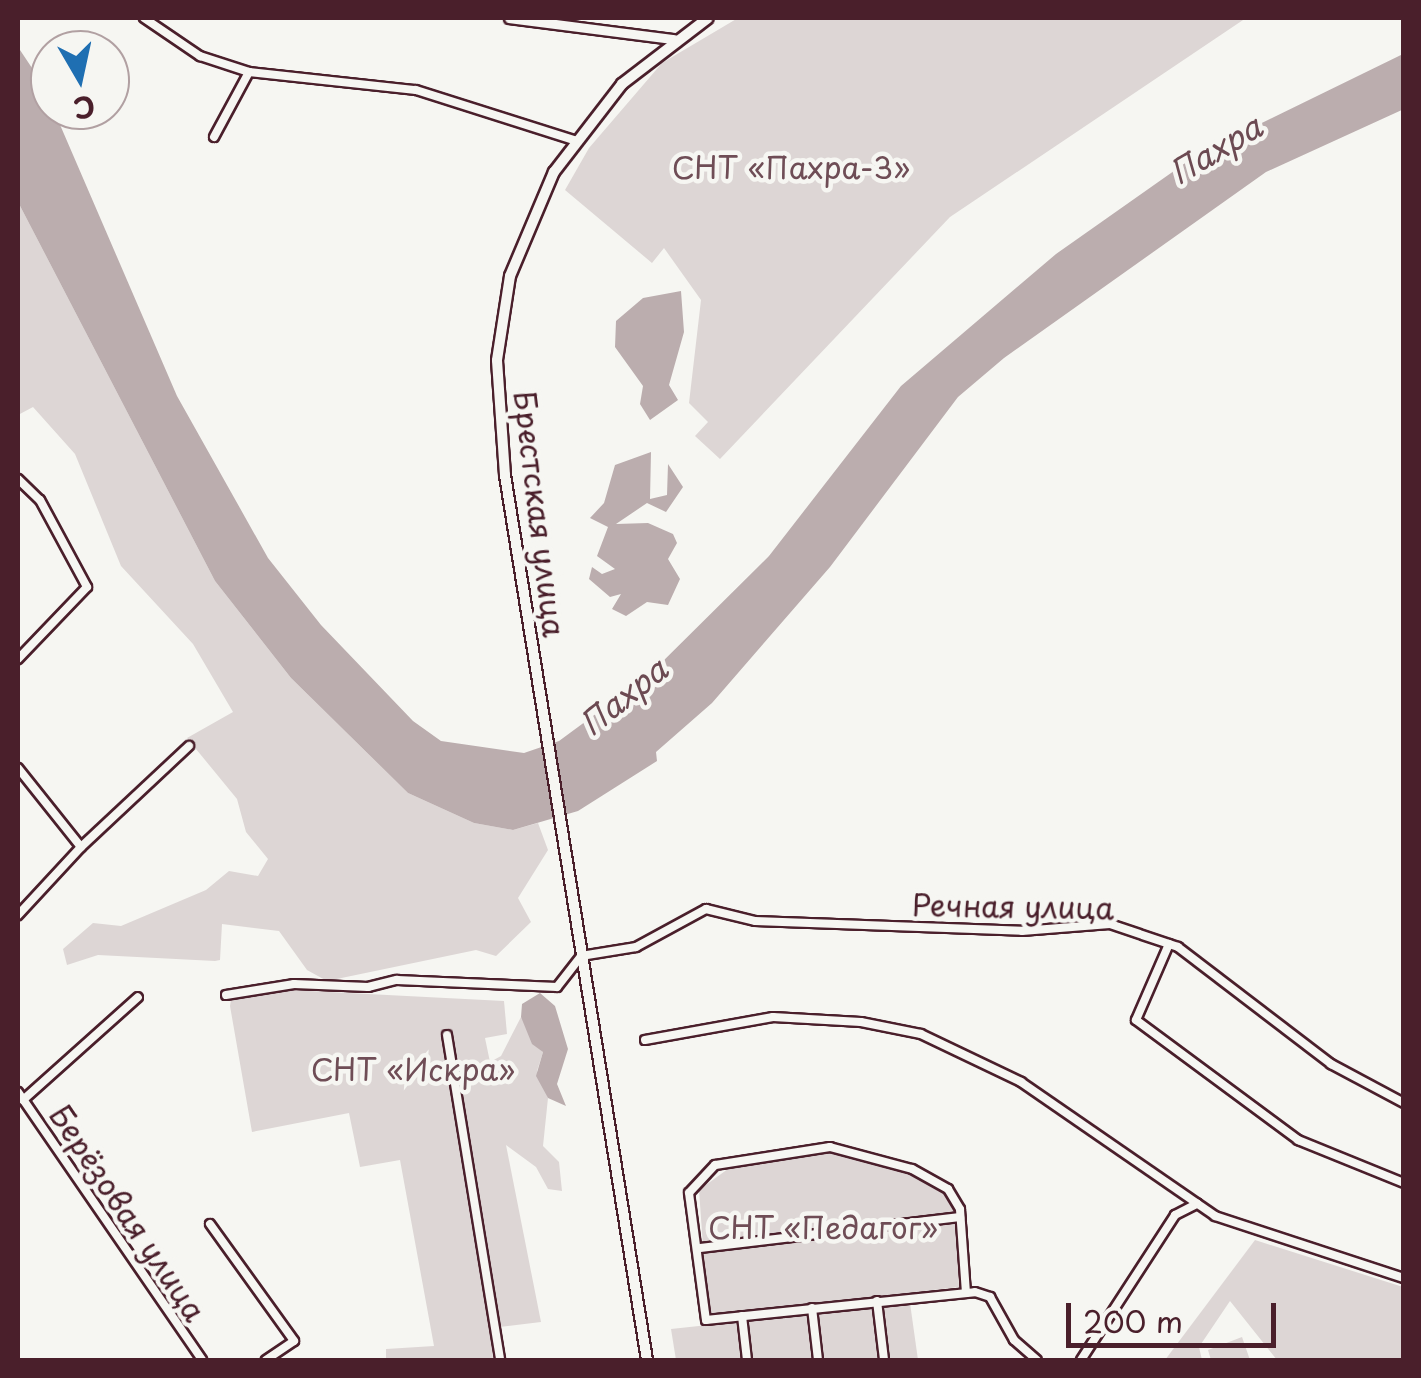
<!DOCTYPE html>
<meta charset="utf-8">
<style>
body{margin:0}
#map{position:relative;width:1421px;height:1378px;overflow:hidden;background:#f6f6f2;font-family:"Playpen Sans",sans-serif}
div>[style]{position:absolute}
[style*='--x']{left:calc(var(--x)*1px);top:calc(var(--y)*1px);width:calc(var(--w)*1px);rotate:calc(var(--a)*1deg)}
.green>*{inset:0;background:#ddd6d5}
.water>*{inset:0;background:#bbadae}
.roads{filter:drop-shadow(2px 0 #4a1f2b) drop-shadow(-2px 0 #4a1f2b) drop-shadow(0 2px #4a1f2b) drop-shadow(0 -2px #4a1f2b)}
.minor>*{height:8px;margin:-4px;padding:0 4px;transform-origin:4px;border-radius:4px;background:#f6f6f2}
.tertiary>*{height:9px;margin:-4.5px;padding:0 4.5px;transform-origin:4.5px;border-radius:4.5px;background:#f6f6f2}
.secondary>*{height:10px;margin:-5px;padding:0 5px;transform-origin:5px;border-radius:5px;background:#f6f6f2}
span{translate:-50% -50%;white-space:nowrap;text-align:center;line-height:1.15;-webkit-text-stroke:9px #f6f6f2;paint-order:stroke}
.park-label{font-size:30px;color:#6f4d56}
.street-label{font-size:30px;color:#4a1f2b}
.water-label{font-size:32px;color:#6c4a52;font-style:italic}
.frame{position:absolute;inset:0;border:20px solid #4a1f2b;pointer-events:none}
.north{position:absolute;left:30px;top:30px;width:100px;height:100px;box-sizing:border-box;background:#f6f6f2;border:2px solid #b1a0a2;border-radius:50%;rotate:171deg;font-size:28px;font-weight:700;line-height:40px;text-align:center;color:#4a1f2b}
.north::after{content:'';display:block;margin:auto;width:35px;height:45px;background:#1f6fb2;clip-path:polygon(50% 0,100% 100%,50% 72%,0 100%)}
.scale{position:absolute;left:1066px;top:1303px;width:210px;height:45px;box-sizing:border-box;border:5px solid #4a1f2b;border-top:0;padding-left:12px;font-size:30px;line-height:35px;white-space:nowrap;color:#4a1f2b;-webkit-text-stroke:8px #f6f6f2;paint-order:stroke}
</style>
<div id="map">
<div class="green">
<div style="clip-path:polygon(738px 18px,1246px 18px,950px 217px,720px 459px,695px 436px,708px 422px,689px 403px,701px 300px,664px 248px,652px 263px,565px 190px,589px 148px,662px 63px)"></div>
<div style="clip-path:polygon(18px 202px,215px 581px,291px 678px,408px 793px,474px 823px,513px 830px,538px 823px,548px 850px,518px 898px,531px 922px,496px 956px,476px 950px,327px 981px,307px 970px,279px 931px,222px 924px,220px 960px,215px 961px,98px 955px,67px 965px,63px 949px,93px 923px,121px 926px,206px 890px,229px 871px,258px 876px,268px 859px,246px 832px,237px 799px,187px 738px,233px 712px,193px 644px,121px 566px,75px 454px,33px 407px,18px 415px)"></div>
<div style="clip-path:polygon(290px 990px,504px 1001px,507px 1034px,485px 1038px,490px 1062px,501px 1056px,521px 1017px,543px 1052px,537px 1071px,548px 1098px,543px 1146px,559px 1162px,562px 1191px,548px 1189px,536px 1167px,506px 1145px,541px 1322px,491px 1328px,493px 1360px,386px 1360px,386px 1349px,434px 1346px,400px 1160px,360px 1167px,349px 1113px,252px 1132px,230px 1006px,231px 1000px)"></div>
<div style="clip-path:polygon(831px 1150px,909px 1170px,945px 1190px,956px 1210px,959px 1287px,708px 1316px,699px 1190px,732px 1166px)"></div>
<div style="clip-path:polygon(1255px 1240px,1403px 1287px,1403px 1360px,1277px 1360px,1230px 1301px,1199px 1347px,1202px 1360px,1165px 1360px)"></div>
<div style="clip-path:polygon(910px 1303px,918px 1360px,676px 1360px,671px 1329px)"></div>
<div style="clip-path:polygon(1242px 1337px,1250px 1360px,1211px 1360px,1208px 1350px)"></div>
</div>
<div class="water">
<div style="clip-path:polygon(18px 47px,42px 83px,177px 396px,268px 558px,321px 625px,413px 721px,441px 741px,524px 753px,559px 741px,650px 674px,769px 556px,901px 386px,1056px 254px,1198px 154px,1403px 54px,1404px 109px,1266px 172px,1004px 358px,958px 397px,830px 567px,712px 703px,656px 752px,657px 761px,578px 811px,513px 830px,474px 823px,408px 793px,291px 678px,215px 581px,18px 202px)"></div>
<div style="clip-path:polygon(681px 291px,684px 332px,669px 385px,678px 400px,650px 420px,640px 404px,643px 386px,615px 347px,616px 321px,643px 298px)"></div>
<div style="clip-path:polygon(651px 452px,650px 499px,667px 495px,668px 464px,683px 487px,666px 512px,647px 503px,616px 524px,648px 523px,673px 534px,677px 543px,668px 559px,680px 579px,668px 605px,647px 602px,626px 616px,612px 609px,621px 594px,610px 597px,589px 579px,592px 567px,602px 574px,615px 569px,597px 556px,608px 527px,590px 518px,604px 503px,615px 465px)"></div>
<div style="clip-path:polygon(540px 993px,555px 1006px,568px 1049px,557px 1084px,566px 1106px,548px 1098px,536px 1076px,543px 1052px,532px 1044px,521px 1017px,522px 1004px)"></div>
</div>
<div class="roads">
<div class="minor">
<div style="--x:144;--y:18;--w:68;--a:34.2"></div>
<div style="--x:200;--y:56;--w:52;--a:18.1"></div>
<div style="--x:249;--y:72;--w:168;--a:6.2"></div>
<div style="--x:416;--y:90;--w:166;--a:17.6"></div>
<div style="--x:214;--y:137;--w:74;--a:-61.7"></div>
<div style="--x:18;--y:479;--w:30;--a:44"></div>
<div style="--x:40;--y:500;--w:99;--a:61.6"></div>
<div style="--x:87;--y:587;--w:100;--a:133.8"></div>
<div style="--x:18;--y:768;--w:101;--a:51.4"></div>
<div style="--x:81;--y:847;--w:93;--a:132.8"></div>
<div style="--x:81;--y:847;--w:148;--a:-43.1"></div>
<div style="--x:1169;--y:944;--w:83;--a:113.5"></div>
<div style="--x:1136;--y:1020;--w:202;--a:36.5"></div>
<div style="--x:1298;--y:1140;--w:114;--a:22.1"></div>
<div style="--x:226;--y:995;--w:69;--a:-9.2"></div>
<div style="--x:294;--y:984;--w:74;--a:2.3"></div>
<div style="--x:368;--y:987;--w:30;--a:-14"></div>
<div style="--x:397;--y:980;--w:160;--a:2.5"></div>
<div style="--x:557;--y:987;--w:39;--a:-52"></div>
<div style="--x:581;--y:956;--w:56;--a:-9.3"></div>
<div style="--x:636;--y:947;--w:80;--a:-28.5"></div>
<div style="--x:706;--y:909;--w:50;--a:13.8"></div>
<div style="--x:755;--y:921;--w:267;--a:2.1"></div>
<div style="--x:1022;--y:931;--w:88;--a:-4.5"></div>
<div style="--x:1110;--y:924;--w:72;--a:18.7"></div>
<div style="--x:1178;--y:947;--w:193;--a:37.4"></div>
<div style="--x:1331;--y:1064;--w:83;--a:28.1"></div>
<div style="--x:447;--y:1035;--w:329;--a:80.7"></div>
<div style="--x:645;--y:1040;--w:130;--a:-10.2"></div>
<div style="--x:773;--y:1017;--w:88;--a:3.3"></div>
<div style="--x:861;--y:1022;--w:61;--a:11.3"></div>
<div style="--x:921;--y:1034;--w:111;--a:25.6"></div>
<div style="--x:1021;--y:1082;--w:236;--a:34.6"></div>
<div style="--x:1215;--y:1216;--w:199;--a:18.2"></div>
<div style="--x:18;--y:1092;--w:325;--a:55.5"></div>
<div style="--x:23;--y:1100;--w:154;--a:-41.8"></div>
<div style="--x:210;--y:1224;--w:144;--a:54.3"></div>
<div style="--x:294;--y:1341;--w:34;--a:146"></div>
<div style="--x:700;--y:1248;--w:262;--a:-6.8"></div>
<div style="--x:966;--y:1293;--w:84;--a:-94.1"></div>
<div style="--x:960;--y:1209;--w:23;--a:-121"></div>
<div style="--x:948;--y:1189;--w:41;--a:-150.9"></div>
<div style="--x:912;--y:1169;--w:85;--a:-165"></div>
<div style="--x:830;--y:1147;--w:116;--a:171.1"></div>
<div style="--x:715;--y:1165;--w:38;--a:133"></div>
<div style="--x:689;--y:1193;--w:128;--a:82.4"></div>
<div style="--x:706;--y:1320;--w:270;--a:-5.9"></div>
<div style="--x:975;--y:1292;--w:16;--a:18"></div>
<div style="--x:990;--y:1297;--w:49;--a:60.8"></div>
<div style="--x:1014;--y:1340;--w:30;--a:41"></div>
<div style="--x:877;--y:1301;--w:59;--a:83.2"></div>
<div style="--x:812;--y:1308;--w:52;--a:83.4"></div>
<div style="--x:742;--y:1316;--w:44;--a:83.5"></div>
<div style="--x:1081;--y:1360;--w:173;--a:-57"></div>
<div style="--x:1175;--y:1215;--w:25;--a:-27"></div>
</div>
<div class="tertiary">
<div style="--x:509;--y:18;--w:166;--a:7.3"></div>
</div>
<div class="secondary">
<div style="--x:647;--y:1360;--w:896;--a:-99.12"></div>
<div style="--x:505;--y:475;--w:115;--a:-94"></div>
<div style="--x:497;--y:360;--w:85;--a:-81.2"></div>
<div style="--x:510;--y:276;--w:113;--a:-67.1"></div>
<div style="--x:554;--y:172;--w:111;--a:-52.3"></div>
<div style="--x:622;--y:84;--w:108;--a:-37.5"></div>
</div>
</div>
<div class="park-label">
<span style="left:791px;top:167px">СНТ «Пахра-3»</span>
<span style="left:413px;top:1069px">СНТ «Искра»</span>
<span style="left:823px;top:1227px">СНТ «Педагог»</span>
</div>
<div class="street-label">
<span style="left:540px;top:514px;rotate:83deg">Брестская улица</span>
<span style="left:1013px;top:906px;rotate:1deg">Речная улица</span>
<span style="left:128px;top:1213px;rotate:56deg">Берёзовая улица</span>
</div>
<div class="water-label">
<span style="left:1215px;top:149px;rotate:-31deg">Пахра</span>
<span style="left:623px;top:696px;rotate:-39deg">Пахра</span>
</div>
<div class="frame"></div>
<div class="north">С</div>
<div class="scale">200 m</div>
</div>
